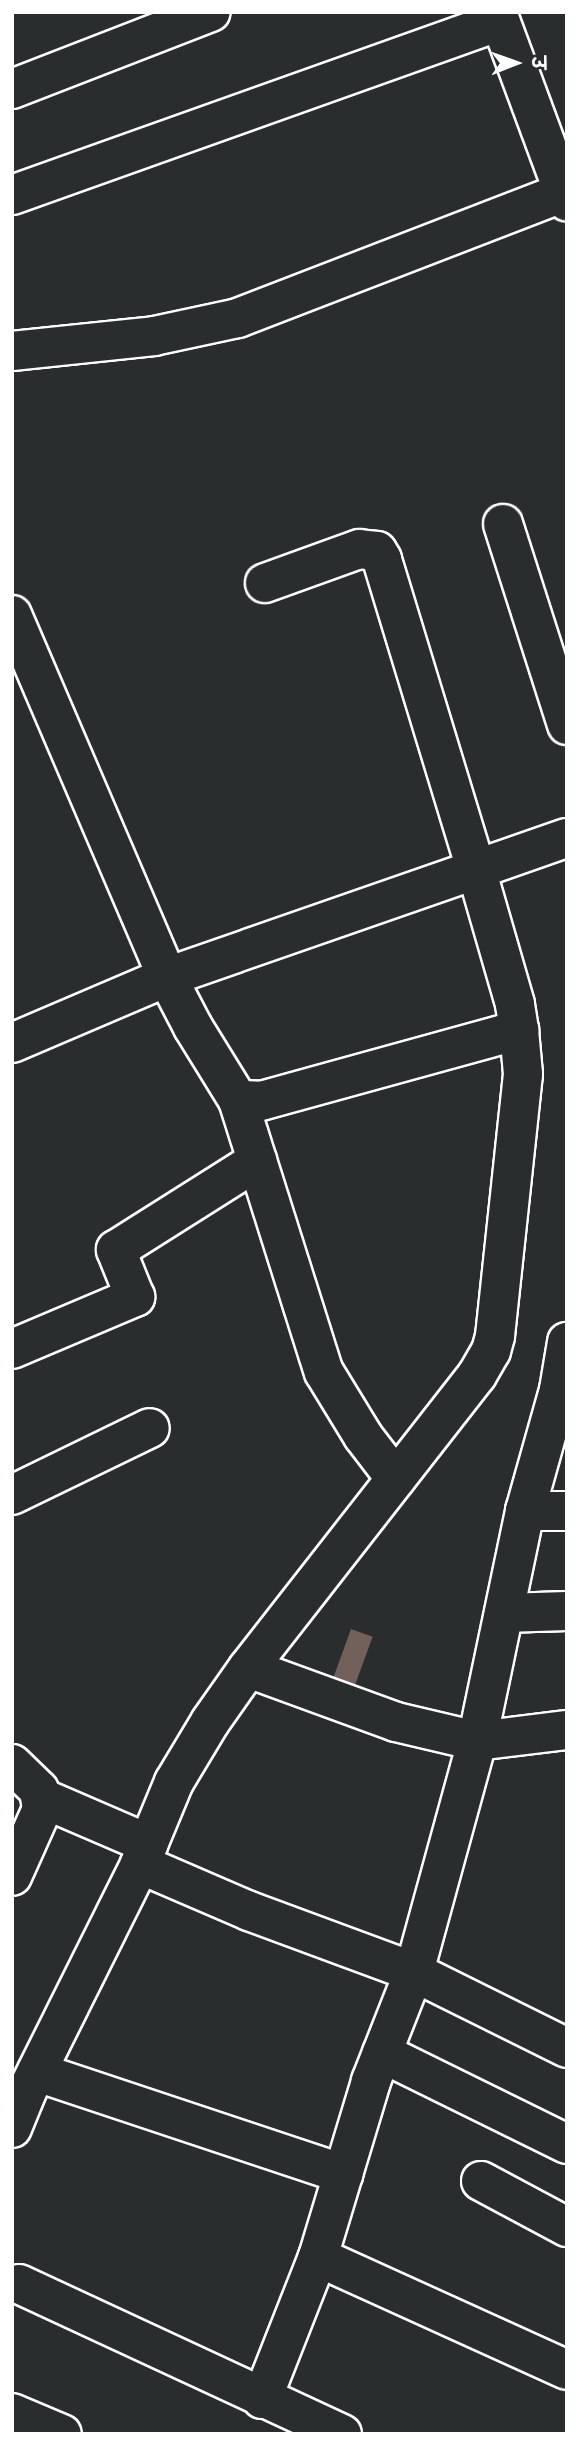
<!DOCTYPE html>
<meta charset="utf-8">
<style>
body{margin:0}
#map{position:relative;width:579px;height:2446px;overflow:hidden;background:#2a2d2e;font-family:"Balsamiq Sans","Playpen Sans Deva",sans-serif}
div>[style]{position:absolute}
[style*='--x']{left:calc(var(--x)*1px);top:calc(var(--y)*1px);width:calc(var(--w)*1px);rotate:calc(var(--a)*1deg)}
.building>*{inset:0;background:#72615b;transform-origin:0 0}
.roads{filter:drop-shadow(2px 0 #fff) drop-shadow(-2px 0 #fff) drop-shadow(0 2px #fff) drop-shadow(0 -2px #fff)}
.minor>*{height:38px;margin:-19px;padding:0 19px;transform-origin:19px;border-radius:19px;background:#2a2d2e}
span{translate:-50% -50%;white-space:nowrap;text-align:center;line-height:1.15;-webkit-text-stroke:5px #2a2d2e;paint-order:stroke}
.frame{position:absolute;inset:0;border:14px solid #fff;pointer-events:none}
.north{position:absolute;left:481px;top:28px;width:70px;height:70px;-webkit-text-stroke:5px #2a2d2e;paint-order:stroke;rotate:89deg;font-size:19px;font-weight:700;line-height:28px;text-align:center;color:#fff}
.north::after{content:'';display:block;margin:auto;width:24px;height:32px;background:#fff;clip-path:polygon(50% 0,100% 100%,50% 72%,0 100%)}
</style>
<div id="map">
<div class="building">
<div style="left:351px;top:1629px;width:23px;height:51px;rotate:20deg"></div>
</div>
<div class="roads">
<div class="minor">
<div style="--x:497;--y:12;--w:202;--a:69.7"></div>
<div style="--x:12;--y:89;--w:213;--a:-21.2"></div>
<div style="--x:12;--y:195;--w:518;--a:-19.62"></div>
<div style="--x:12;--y:351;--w:143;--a:-6"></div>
<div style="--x:154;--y:336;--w:86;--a:-12.1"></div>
<div style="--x:238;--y:318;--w:353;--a:-21.1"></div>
<div style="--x:503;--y:524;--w:211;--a:72.3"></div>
<div style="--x:12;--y:615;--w:394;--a:66.8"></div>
<div style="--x:167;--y:977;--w:56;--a:62.5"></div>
<div style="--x:193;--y:1027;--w:86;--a:58.3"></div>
<div style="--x:238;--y:1100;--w:23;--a:2"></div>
<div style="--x:261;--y:1101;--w:268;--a:-15.4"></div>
<div style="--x:12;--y:1043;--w:168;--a:-23.1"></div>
<div style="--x:167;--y:977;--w:423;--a:-19.2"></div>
<div style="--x:238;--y:1100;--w:285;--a:72.5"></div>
<div style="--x:324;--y:1372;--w:75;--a:58.6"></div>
<div style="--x:363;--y:1436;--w:54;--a:52.5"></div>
<div style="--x:12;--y:1349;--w:134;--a:-22.9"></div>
<div style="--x:135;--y:1297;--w:51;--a:-112"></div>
<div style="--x:116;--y:1250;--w:167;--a:-32.3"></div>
<div style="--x:12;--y:1495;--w:153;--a:-25.9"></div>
<div style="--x:525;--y:1511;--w:42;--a:0"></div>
<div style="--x:504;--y:1613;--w:63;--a:-1.8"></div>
<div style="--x:248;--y:1668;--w:158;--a:20"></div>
<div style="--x:396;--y:1722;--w:83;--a:13.2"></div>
<div style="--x:477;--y:1741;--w:91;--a:-7"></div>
<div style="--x:12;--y:1764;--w:37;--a:44"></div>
<div style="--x:39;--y:1790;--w:19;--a:81"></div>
<div style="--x:42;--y:1809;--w:73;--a:114.1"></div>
<div style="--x:42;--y:1798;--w:116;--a:23.3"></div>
<div style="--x:140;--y:1864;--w:119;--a:23.3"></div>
<div style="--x:249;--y:1911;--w:176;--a:20.3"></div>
<div style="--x:414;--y:1972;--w:171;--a:26.4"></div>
<div style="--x:382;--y:2053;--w:206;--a:26.2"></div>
<div style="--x:37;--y:2072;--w:323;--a:18.4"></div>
<div style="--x:12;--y:2128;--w:38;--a:-68"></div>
<div style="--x:26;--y:2093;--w:256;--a:-63.5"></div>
<div style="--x:140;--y:1864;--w:89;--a:-67.5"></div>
<div style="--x:174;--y:1782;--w:70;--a:-59"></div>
<div style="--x:210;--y:1722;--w:66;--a:-54.9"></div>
<div style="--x:248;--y:1668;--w:372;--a:-52"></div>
<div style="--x:477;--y:1375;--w:28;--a:-60"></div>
<div style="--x:491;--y:1351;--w:16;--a:-75"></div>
<div style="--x:495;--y:1336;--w:263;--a:-83.9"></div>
<div style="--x:523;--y:1074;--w:44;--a:-95.2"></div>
<div style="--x:519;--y:1030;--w:26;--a:-99"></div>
<div style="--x:515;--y:1004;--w:141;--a:-106.1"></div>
<div style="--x:476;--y:869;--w:324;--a:-106.9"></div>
<div style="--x:382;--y:559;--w:9;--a:-122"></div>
<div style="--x:377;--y:551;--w:18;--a:-174"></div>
<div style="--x:359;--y:549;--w:100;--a:160.1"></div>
<div style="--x:481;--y:2181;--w:98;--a:28.1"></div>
<div style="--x:318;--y:2257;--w:273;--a:24.4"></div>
<div style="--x:19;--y:2284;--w:356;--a:24.9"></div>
<div style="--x:262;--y:2399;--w:153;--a:-68.5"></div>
<div style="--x:318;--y:2257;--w:184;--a:-73.2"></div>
<div style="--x:371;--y:2081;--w:117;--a:-68.5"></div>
<div style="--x:414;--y:1972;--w:239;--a:-74.7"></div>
<div style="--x:477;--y:1741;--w:235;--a:-78.2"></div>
<div style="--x:525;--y:1511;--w:126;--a:-74.3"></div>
<div style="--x:559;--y:1390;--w:49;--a:-80.5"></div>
<div style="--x:12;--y:2413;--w:54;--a:22.8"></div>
</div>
</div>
<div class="frame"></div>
<div class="north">उ</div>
</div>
